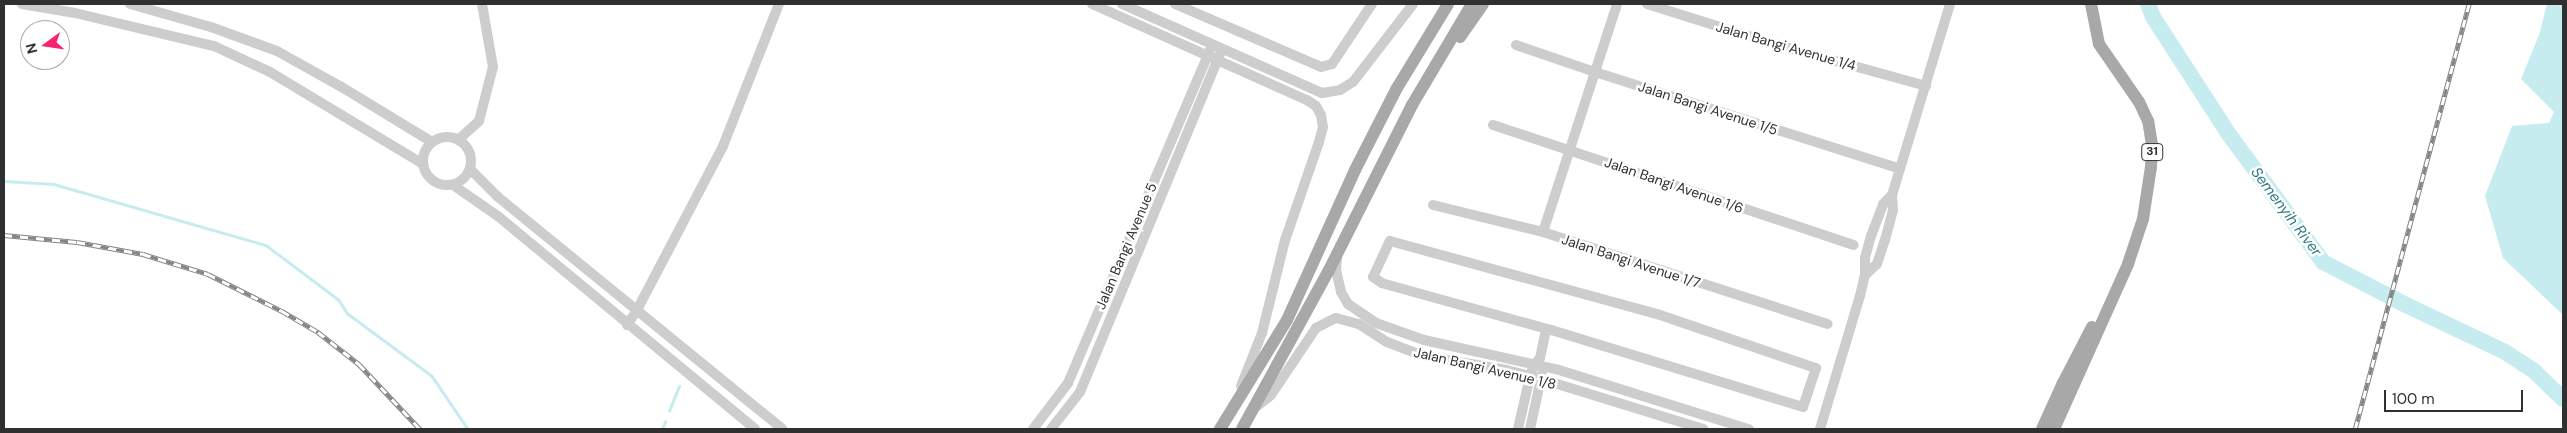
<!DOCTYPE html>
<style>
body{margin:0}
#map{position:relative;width:2567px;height:433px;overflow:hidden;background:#fff;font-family:"DM Sans",sans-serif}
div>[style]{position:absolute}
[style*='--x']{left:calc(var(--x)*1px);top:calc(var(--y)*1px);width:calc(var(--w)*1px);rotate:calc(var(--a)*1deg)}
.water>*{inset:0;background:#c7ecef}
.stream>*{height:2.5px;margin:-1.25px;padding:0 1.25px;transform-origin:1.25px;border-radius:1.25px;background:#c7ecef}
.river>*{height:16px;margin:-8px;padding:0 8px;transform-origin:8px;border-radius:8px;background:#c7ecef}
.minor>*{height:10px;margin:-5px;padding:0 5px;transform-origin:5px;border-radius:5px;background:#cdcdcd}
.minor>.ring{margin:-5px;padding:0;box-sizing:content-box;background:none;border:10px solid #cdcdcd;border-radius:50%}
.major>*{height:12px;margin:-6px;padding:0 6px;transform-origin:6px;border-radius:6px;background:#a8a8a8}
.rail>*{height:4.5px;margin-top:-2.25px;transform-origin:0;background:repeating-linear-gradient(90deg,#fff 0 8px,#858585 0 16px);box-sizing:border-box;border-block:1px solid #858585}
span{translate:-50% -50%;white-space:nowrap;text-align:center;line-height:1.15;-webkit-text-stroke:5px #fff;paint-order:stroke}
.shield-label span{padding:1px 4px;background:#fff;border:1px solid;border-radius:4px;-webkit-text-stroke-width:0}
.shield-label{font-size:12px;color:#303030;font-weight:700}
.street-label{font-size:14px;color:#303030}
.water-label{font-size:15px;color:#307e85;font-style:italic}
.frame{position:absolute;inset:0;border:5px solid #303030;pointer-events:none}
.north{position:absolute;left:20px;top:20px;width:50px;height:50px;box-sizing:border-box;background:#fff;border:1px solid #acacac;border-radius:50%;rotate:256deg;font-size:14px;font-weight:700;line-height:20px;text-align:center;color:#303030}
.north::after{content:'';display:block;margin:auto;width:18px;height:22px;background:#f52372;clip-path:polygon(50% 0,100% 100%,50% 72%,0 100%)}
.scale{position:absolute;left:2384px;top:390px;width:139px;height:22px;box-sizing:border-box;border:2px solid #303030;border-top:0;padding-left:6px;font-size:15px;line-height:18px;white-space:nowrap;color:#303030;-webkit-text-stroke:4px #fff;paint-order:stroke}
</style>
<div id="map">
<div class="water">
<div style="clip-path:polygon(2547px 4px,2563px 4px,2563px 315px,2503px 258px,2485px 196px,2512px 126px,2549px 123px,2554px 112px,2521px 79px,2539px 35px)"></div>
</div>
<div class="stream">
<div style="--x:4;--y:181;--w:50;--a:3.4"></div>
<div style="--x:54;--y:184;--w:221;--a:16.1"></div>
<div style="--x:266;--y:245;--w:91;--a:37"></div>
<div style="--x:339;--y:300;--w:15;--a:58"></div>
<div style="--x:347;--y:313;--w:106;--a:36.5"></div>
<div style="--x:432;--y:376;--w:64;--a:55.8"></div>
<div style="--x:669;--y:411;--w:27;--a:-68"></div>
<div style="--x:662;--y:429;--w:8;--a:-67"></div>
</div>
<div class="river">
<div style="--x:2148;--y:4;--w:14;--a:69"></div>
<div style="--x:2153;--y:17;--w:138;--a:57.1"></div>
<div style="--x:2228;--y:133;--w:160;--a:53.6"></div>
<div style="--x:2323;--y:262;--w:91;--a:27.4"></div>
<div style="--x:2404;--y:304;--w:112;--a:25.4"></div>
<div style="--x:2505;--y:352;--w:35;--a:33"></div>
<div style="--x:2534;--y:371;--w:40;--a:44"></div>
</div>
<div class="minor">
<div style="--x:22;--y:4;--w:54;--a:9.6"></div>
<div style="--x:75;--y:13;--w:143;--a:13.4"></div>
<div style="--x:214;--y:46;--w:62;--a:24.9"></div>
<div style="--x:270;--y:72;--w:179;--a:31"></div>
<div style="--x:130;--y:4;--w:84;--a:15.9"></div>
<div style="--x:211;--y:27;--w:70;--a:20"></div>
<div style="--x:277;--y:51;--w:72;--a:29.1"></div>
<div style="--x:340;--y:86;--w:108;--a:31.3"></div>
<div style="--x:1092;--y:4;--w:235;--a:24.1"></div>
<div style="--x:1307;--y:100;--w:11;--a:34"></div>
<div style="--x:1316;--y:106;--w:10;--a:61"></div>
<div style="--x:1321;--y:115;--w:12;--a:81"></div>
<div style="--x:1323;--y:127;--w:16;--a:105"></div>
<div style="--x:1319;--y:142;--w:104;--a:109.1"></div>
<div style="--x:1285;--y:240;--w:96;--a:103.9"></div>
<div style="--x:1262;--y:333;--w:57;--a:111.6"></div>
<div style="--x:1122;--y:4;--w:219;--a:24"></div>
<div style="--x:1322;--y:93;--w:18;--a:-9"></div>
<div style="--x:1340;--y:90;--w:15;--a:-32"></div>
<div style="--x:1353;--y:82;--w:98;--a:-52.4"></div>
<div style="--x:1175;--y:4;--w:159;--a:23.3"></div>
<div style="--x:1321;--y:67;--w:11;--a:-15"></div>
<div style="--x:1332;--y:64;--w:72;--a:-56.3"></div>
<div style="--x:1647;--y:4;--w:130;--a:17.5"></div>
<div style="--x:1771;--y:43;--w:161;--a:15.5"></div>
<div style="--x:1516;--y:45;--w:83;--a:18.9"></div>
<div style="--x:1595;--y:72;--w:320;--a:17.6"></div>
<div style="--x:1493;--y:125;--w:380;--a:18.4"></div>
<div class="ring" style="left:423px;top:137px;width:38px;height:38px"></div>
<div style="--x:458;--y:140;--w:28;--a:-42"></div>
<div style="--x:479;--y:121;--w:56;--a:-75.5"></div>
<div style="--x:493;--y:67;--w:64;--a:-99.9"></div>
<div style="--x:470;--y:169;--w:40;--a:45"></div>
<div style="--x:498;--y:197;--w:367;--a:39.2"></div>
<div style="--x:453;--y:185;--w:56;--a:34.8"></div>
<div style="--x:499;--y:217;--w:332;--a:39.6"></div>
<div style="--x:1433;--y:205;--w:113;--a:13.8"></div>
<div style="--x:1543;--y:232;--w:299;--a:17.9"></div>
<div style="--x:1543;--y:232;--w:240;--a:-72"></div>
<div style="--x:1390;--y:241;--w:280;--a:15.3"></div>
<div style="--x:1660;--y:315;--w:165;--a:18.8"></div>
<div style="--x:1816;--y:368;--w:41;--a:108.4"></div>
<div style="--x:1803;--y:407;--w:264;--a:-163"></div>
<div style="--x:1551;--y:330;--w:175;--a:-164.5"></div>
<div style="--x:1382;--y:283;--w:11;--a:-146"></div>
<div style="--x:1373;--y:277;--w:40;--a:-65"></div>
<div style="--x:1337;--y:257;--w:13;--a:94"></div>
<div style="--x:1336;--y:270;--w:23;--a:77"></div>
<div style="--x:1341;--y:292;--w:14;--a:60"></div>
<div style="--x:1348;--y:304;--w:34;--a:34"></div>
<div style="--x:1376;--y:323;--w:51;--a:19.5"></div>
<div style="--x:1424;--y:340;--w:138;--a:12.5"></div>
<div style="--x:1559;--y:370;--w:199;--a:17.3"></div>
<div style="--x:1865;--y:275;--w:16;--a:-43"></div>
<div style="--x:1877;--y:264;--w:25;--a:-72"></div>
<div style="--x:1885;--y:240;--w:31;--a:-75"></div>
<div style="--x:1893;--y:210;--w:15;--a:-94"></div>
<div style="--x:1892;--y:195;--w:200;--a:-73.1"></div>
<div style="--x:627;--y:325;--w:18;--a:-56"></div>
<div style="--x:637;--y:310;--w:185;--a:-62.3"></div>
<div style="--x:723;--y:146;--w:153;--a:-68.5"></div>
<div style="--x:1252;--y:410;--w:24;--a:-38"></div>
<div style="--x:1271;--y:395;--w:81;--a:-56.1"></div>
<div style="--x:1316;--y:328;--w:22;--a:-27"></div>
<div style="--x:1336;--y:318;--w:24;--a:15"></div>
<div style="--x:1359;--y:324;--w:33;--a:33"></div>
<div style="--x:1387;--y:342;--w:39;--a:21"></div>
<div style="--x:1423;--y:356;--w:85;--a:9.5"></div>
<div style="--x:1507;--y:370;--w:35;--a:15"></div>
<div style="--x:1541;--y:379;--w:170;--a:17.1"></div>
<div style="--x:1033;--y:429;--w:58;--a:-52.7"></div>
<div style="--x:1068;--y:383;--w:367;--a:-66.9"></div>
<div style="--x:1051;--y:429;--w:47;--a:-51.9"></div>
<div style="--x:1080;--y:392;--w:370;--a:-67.5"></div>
<div style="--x:1518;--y:429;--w:54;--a:-77.2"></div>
<div style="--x:1530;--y:376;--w:12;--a:-70"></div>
<div style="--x:1534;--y:365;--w:9;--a:-49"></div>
<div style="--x:1540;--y:358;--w:29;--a:-78"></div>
<div style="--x:1530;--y:429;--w:56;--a:-77.7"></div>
<div style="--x:1820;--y:429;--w:139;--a:-73.3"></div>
<div style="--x:1860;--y:296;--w:22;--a:-77"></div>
<div style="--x:1865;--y:275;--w:17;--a:-90"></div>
<div style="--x:1865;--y:258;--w:23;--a:-75"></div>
<div style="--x:1871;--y:236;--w:34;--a:-69"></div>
<div style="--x:1883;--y:204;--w:13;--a:-45"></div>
</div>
<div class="major">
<div style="--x:1460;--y:37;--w:40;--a:-55.1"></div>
<div style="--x:1220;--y:429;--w:128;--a:-58.4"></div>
<div style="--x:1287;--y:320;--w:165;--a:-65.6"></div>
<div style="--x:1355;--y:170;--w:92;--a:-62.9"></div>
<div style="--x:1397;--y:88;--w:98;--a:-58.7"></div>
<div style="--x:1242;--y:429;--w:179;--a:-61.3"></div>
<div style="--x:1328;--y:272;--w:187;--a:-63.3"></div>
<div style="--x:1412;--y:105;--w:117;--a:-59.3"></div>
<div style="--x:2042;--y:429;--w:51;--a:-65.5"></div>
<div style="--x:2063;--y:383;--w:63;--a:-62.6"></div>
<div style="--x:2054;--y:429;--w:181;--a:-65.8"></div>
<div style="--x:2128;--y:264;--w:47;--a:-71.6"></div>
<div style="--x:2143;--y:219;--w:53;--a:-81.3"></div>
<div style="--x:2151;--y:167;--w:22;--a:-87"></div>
<div style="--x:2152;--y:145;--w:24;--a:-99"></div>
<div style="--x:2148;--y:121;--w:21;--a:-115"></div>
<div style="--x:2139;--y:102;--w:70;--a:-124.6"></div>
<div style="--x:2099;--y:44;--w:41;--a:-101.3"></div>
</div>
<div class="rail">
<div style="--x:4;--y:235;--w:73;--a:5.5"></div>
<div style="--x:77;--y:242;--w:67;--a:10.3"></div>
<div style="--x:143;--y:254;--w:68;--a:17.1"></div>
<div style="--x:208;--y:274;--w:83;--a:26.6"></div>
<div style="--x:282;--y:311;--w:42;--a:30.3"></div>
<div style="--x:318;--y:332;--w:52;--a:38"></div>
<div style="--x:359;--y:364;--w:89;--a:46.8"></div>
<div style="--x:2355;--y:429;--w:440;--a:-75"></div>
</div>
<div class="shield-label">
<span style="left:2152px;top:152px">31</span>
</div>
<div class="street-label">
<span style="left:1786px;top:46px;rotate:16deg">Jalan Bangi Avenue 1/4</span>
<span style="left:1708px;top:108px;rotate:18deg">Jalan Bangi Avenue 1/5</span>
<span style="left:1674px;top:185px;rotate:19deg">Jalan Bangi Avenue 1/6</span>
<span style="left:1126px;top:246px;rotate:-67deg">Jalan Bangi Avenue 5</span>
<span style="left:1631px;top:261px;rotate:18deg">Jalan Bangi Avenue 1/7</span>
<span style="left:1485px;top:368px;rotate:13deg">Jalan Bangi Avenue 1/8</span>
</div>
<div class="water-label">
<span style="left:2286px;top:212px;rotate:53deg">Semenyih River</span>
</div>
<div class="frame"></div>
<div class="north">N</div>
<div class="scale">100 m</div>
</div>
